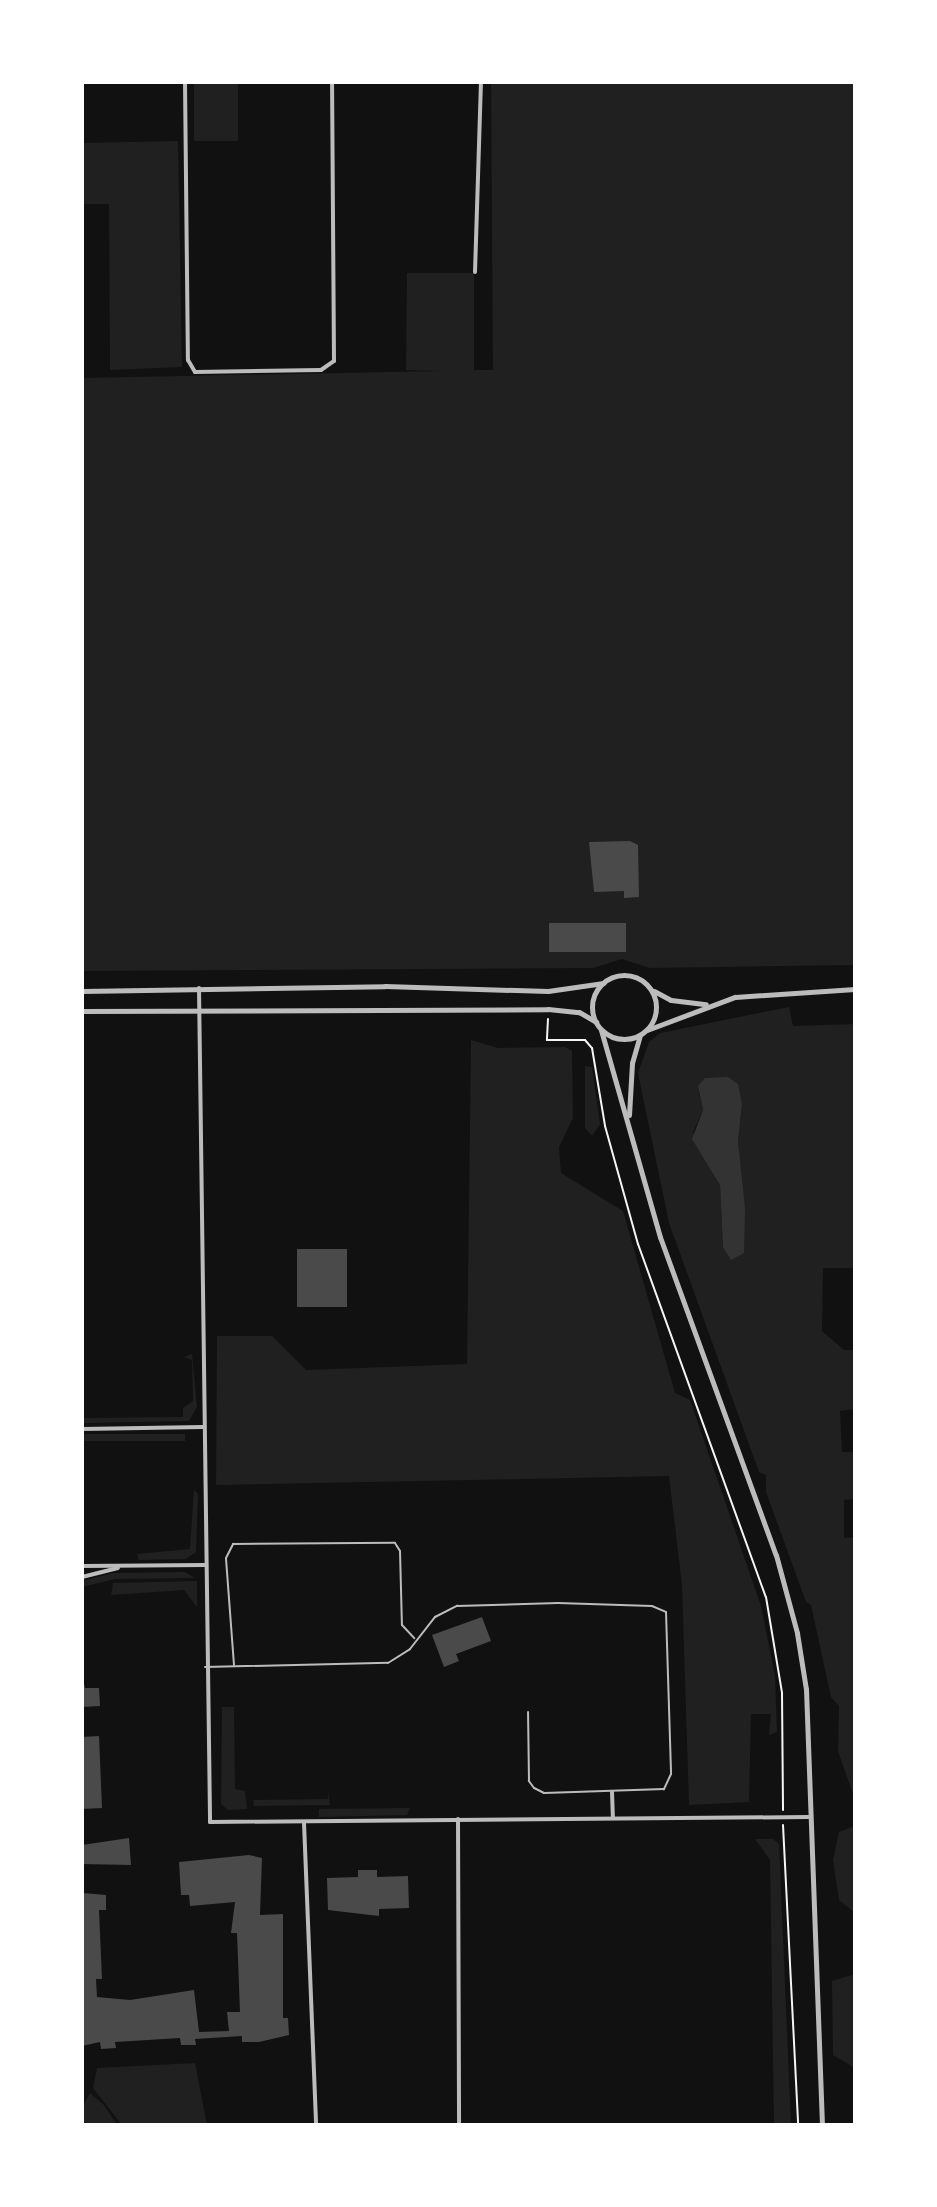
<!DOCTYPE html>
<style>
body{margin:0}
#map{position:relative;width:937px;height:2207px;overflow:hidden;background:#111;font-family:Figtree,sans-serif}
div>[style]{position:absolute}
[style*='--x']{left:calc(var(--x)*1px);top:calc(var(--y)*1px);width:calc(var(--w)*1px);rotate:calc(var(--a)*1deg)}
.green>*{inset:0;background:#202020;transform-origin:0 0}
.water>*{inset:0;background:#333}
.building>*{inset:0;background:#4a4a4a;transform-origin:0 0}
.path>*{height:2px;margin:-1px;padding:0 1px;transform-origin:1px;border-radius:1px;background:#f5f5f5}
.service>*{height:2px;margin:-1px;padding:0 1px;transform-origin:1px;border-radius:1px;background:#bcbcbc}
.minor>*{height:4px;margin:-2px;padding:0 2px;transform-origin:2px;border-radius:2px;background:#bcbcbc}
.tertiary>*{height:5px;margin:-2.5px;padding:0 2.5px;transform-origin:2.5px;border-radius:2.5px;background:#bcbcbc}
.tertiary>.ring{margin:-2.5px;padding:0;box-sizing:content-box;background:none;border:5px solid #bcbcbc;border-radius:50%}
span{translate:-50% -50%;white-space:nowrap;text-align:center;line-height:1.15;-webkit-text-stroke:6px #fff;paint-order:stroke}
.frame{position:absolute;inset:0;border:84px solid #fff;pointer-events:none}
</style>
<div id="map">
<div class="green">
<div style="left:194px;top:82px;width:44px;height:59px"></div>
<div style="clip-path:polygon(491px 82px,855px 82px,855px 965px,650px 968px,622px 959px,593px 968px,82px 971px,82px 378px,441px 371px,406px 370px,407px 273px,474px 273px,474px 370px,493px 370px)"></div>
<div style="clip-path:polygon(178px 141px,182px 367px,110px 370px,109px 204px,82px 204px,82px 143px)"></div>
<div style="clip-path:polygon(evenodd,789px 1007px,793px 1026px,855px 1024px,855px 1268px,823px 1268px,822px 1331px,844px 1350px,855px 1350px,855px 1409px,840px 1411px,842px 1452px,855px 1452px,855px 1499px,844px 1500px,844px 1538px,855px 1537px,855px 1800px,838px 1751px,839px 1706px,831px 1697px,811px 1605px,806px 1602px,766px 1492px,766px 1475px,759px 1472px,669px 1223px,638px 1073px,649px 1042px,660px 1033px,789px 1007px,699px 1093px,742px 1104px,738px 1142px,744px 1253px,723px 1247px,720px 1185px,693px 1132px,703px 1110px,699px 1093px)"></div>
<div style="clip-path:polygon(471px 1040px,498px 1048px,565px 1047px,572px 1051px,573px 1118px,559px 1147px,561px 1173px,623px 1211px,675px 1393px,690px 1400px,761px 1606px,775px 1676px,777px 1732px,769px 1735px,771px 1714px,751px 1714px,749px 1802px,689px 1805px,682px 1585px,669px 1476px,216px 1485px,217px 1336px,272px 1336px,306px 1370px,467px 1364px)"></div>
<div style="clip-path:polygon(585px 1066px,592px 1067px,600px 1124px,592px 1136px,585px 1128px)"></div>
<div style="clip-path:polygon(192px 1354px,197px 1407px,189px 1421px,82px 1423px,82px 1418px,183px 1417px,183px 1408px,193px 1401px,192px 1360px,184px 1357px)"></div>
<div style="left:185px;top:1434px;width:7px;height:103px;rotate:90deg"></div>
<div style="clip-path:polygon(194px 1490px,198px 1494px,196px 1552px,186px 1559px,139px 1560px,137px 1554px,190px 1549px)"></div>
<div style="clip-path:polygon(185px 1572px,195px 1578px,115px 1579px,82px 1587px,82px 1581px,114px 1573px)"></div>
<div style="clip-path:polygon(197px 1581px,197px 1607px,184px 1590px,111px 1595px,113px 1583px)"></div>
<div style="clip-path:polygon(222px 1707px,234px 1707px,235px 1789px,245px 1791px,247px 1809px,228px 1810px,221px 1804px)"></div>
<div style="clip-path:polygon(328px 1791px,330px 1805px,254px 1806px,253px 1800px,328px 1799px)"></div>
<div style="clip-path:polygon(410px 1808px,407px 1815px,319px 1817px,319px 1809px)"></div>
<div style="clip-path:polygon(855px 1826px,855px 1913px,839px 1900px,833px 1860px,839px 1832px)"></div>
<div style="clip-path:polygon(755px 1839px,773px 1839px,779px 1844px,791px 2125px,774px 2125px,770px 1860px)"></div>
<div style="clip-path:polygon(855px 1974px,855px 2068px,833px 2055px,832px 1981px)"></div>
<div style="clip-path:polygon(195px 2063px,207px 2125px,122px 2125px,93px 2088px,97px 2068px)"></div>
<div style="clip-path:polygon(90px 2093px,104px 2105px,117px 2125px,82px 2125px,82px 2108px)"></div>
</div>
<div class="water">
<div style="clip-path:polygon(728px 1077px,738px 1084px,742px 1104px,738px 1142px,745px 1208px,744px 1253px,731px 1260px,723px 1247px,720px 1185px,692px 1139px,703px 1110px,698px 1086px,705px 1078px)"></div>
</div>
<div class="building">
<div style="clip-path:polygon(630px 841px,638px 845px,639px 897px,624px 898px,624px 891px,594px 892px,589px 842px)"></div>
<div style="left:626px;top:923px;width:29px;height:77px;rotate:90deg"></div>
<div style="left:297px;top:1249px;width:50px;height:58px"></div>
<div style="clip-path:polygon(482px 1617px,491px 1641px,456px 1654px,459px 1661px,444px 1667px,432px 1635px)"></div>
<div style="clip-path:polygon(82px 1675px,85px 1688px,99px 1688px,100px 1706px,82px 1707px)"></div>
<div style="clip-path:polygon(99px 1736px,102px 1808px,82px 1809px,82px 1737px)"></div>
<div style="clip-path:polygon(129px 1838px,131px 1865px,82px 1864px,82px 1845px)"></div>
<div style="clip-path:polygon(249px 1855px,262px 1858px,260px 1915px,283px 1914px,283px 2018px,288px 2018px,289px 2035px,259px 2042px,242px 2042px,242px 2036px,195px 2039px,196px 2045px,181px 2045px,180px 2038px,115px 2042px,116px 2048px,101px 2049px,100px 2042px,82px 2046px,83px 1893px,106px 1895px,106px 1910px,99px 1910px,102px 1979px,96px 1979px,97px 1997px,130px 2000px,194px 1990px,199px 2032px,229px 2031px,227px 2012px,240px 2012px,237px 1933px,231px 1933px,235px 1902px,190px 1906px,189px 1895px,181px 1895px,179px 1862px)"></div>
<div style="clip-path:polygon(358px 1870px,377px 1870px,377px 1877px,408px 1876px,409px 1908px,379px 1909px,379px 1916px,328px 1910px,327px 1878px,358px 1877px)"></div>
</div>
<div class="path">
<div style="--x:548;--y:1019;--w:21;--a:93"></div>
<div style="--x:547;--y:1040;--w:38;--a:0"></div>
<div style="--x:585;--y:1040;--w:11;--a:49"></div>
<div style="--x:592;--y:1048;--w:79;--a:80.5"></div>
<div style="--x:605;--y:1126;--w:123;--a:74.4"></div>
<div style="--x:638;--y:1244;--w:375;--a:70.1"></div>
<div style="--x:766;--y:1597;--w:97;--a:80.5"></div>
<div style="--x:782;--y:1693;--w:117;--a:89.5"></div>
<div style="--x:783;--y:1825;--w:300;--a:87.1"></div>
</div>
<div class="service">
<div style="--x:234;--y:1665;--w:107;--a:-94.3"></div>
<div style="--x:226;--y:1558;--w:16;--a:-63"></div>
<div style="--x:233;--y:1544;--w:162;--a:-0.4"></div>
<div style="--x:395;--y:1543;--w:9;--a:58"></div>
<div style="--x:400;--y:1551;--w:74;--a:88.5"></div>
<div style="--x:402;--y:1625;--w:18;--a:47"></div>
<div style="--x:205;--y:1667;--w:183;--a:-1.3"></div>
<div style="--x:388;--y:1663;--w:26;--a:-32"></div>
<div style="--x:410;--y:1649;--w:41;--a:-52"></div>
<div style="--x:435;--y:1617;--w:25;--a:-27"></div>
<div style="--x:457;--y:1606;--w:101;--a:-1.7"></div>
<div style="--x:558;--y:1603;--w:94;--a:1.8"></div>
<div style="--x:652;--y:1606;--w:15;--a:23"></div>
<div style="--x:666;--y:1612;--w:162;--a:88.2"></div>
<div style="--x:671;--y:1774;--w:17;--a:115"></div>
<div style="--x:664;--y:1789;--w:120;--a:178.1"></div>
<div style="--x:544;--y:1793;--w:11;--a:-153"></div>
<div style="--x:534;--y:1788;--w:9;--a:-126"></div>
<div style="--x:529;--y:1781;--w:69;--a:-90.8"></div>
</div>
<div class="minor">
<div style="--x:185;--y:82;--w:278;--a:89.4"></div>
<div style="--x:188;--y:360;--w:14;--a:60"></div>
<div style="--x:195;--y:372;--w:126;--a:-0.9"></div>
<div style="--x:321;--y:370;--w:16;--a:-35"></div>
<div style="--x:334;--y:361;--w:279;--a:-90.4"></div>
<div style="--x:475;--y:272;--w:190;--a:-88.2"></div>
<div style="--x:199;--y:988;--w:834;--a:89.24"></div>
<div style="--x:210;--y:1822;--w:598;--a:-0.48"></div>
<div style="--x:82;--y:1429;--w:121;--a:-0.9"></div>
<div style="--x:82;--y:1566;--w:123;--a:-0.5"></div>
<div style="--x:82;--y:1577;--w:37;--a:-14"></div>
<div style="--x:612;--y:1792;--w:25;--a:88"></div>
<div style="--x:458;--y:1819;--w:306;--a:89.8"></div>
<div style="--x:304;--y:1823;--w:302;--a:87.7"></div>
</div>
<div class="tertiary">
<div class="ring" style="left:592px;top:975px;width:59px;height:59px"></div>
<div style="--x:82;--y:991;--w:303;--a:-0.9"></div>
<div style="--x:385;--y:986;--w:163;--a:1.8"></div>
<div style="--x:548;--y:991;--w:56;--a:-8.3"></div>
<div style="--x:654;--y:991;--w:19;--a:28"></div>
<div style="--x:671;--y:1000;--w:35;--a:7"></div>
<div style="--x:82;--y:1011;--w:466;--a:-0.2"></div>
<div style="--x:548;--y:1009;--w:31;--a:6"></div>
<div style="--x:579;--y:1012;--w:20;--a:30"></div>
<div style="--x:601;--y:1030;--w:215;--a:74.1"></div>
<div style="--x:660;--y:1237;--w:338;--a:70"></div>
<div style="--x:776;--y:1555;--w:81;--a:74.9"></div>
<div style="--x:797;--y:1633;--w:57;--a:80.9"></div>
<div style="--x:806;--y:1689;--w:436;--a:87.9"></div>
<div style="--x:647;--y:1030;--w:94;--a:-20.6"></div>
<div style="--x:735;--y:997;--w:120;--a:-3.8"></div>
<div style="--x:629;--y:1115;--w:52;--a:-86.7"></div>
<div style="--x:632;--y:1063;--w:29;--a:-74"></div>
</div>
<div class="frame"></div>
</div>
